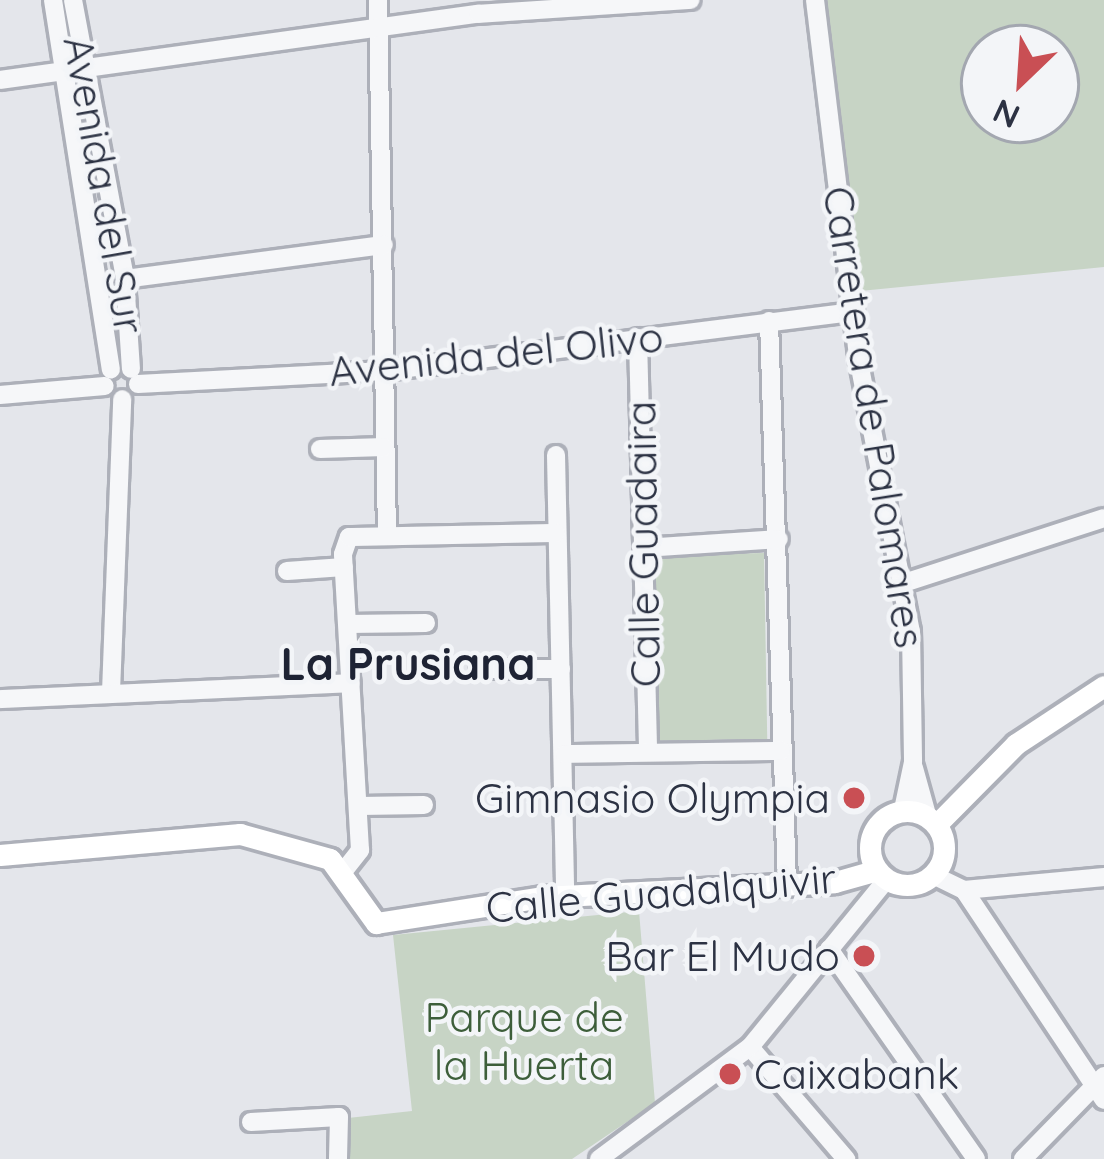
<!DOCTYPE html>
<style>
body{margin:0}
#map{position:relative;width:1104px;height:1159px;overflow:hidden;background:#e4e6eb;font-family:Quicksand,sans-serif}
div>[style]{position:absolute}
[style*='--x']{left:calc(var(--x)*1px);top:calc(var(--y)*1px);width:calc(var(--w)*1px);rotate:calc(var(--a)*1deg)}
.green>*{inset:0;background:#c7d4c5;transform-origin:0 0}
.roads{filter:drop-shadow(3px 0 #adb0b9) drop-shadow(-3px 0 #adb0b9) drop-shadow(0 3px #adb0b9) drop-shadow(0 -3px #adb0b9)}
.minor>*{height:18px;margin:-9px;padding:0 9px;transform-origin:9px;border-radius:9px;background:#f6f7f9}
.major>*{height:21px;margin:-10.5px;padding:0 10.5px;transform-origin:10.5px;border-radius:10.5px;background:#fff}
.major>.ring{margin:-10.5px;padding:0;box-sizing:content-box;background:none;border:21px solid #fff;border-radius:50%}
.dots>*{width:33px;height:33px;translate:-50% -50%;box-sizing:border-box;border:6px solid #f3f5f8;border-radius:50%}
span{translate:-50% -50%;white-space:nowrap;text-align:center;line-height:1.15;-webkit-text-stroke:9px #f3f5f8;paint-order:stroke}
.street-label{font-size:42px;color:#2c3243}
.poi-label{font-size:42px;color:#2c3243}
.right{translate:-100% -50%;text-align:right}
.left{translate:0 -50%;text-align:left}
.park-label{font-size:42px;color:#3d5e3a}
.neighbourhood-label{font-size:45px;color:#1e2334;font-weight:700}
.north{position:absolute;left:960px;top:24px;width:120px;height:120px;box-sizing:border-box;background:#f3f5f8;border:3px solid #a3a7b0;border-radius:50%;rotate:205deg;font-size:33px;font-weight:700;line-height:48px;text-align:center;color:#2c3243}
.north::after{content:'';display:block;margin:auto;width:42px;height:54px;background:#c94f54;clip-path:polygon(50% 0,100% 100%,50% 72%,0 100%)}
</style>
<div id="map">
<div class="green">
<div style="clip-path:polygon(evenodd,818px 0,1104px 0,1104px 267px,850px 292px,818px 0,984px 48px,1056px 48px,1056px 120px,984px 120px,984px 48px)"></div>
<div style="left:764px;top:553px;width:186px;height:109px;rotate:89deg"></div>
<div style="clip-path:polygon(639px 911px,655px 1103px,572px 1159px,347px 1159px,348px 1118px,412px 1111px,393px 935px)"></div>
</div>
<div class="roads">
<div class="minor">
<div style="--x:53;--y:0;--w:374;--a:81.1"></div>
<div style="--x:73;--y:0;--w:284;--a:79.4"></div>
<div style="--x:125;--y:279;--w:90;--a:86.2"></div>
<div style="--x:378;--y:0;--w:536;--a:89.04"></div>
<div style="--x:815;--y:0;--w:360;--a:83.1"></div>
<div style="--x:858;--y:357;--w:279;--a:79.1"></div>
<div style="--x:911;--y:631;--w:131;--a:89.1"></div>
<div style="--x:913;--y:762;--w:49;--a:101.8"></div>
<div style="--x:0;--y:80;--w:483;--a:-7.9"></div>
<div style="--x:478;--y:14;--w:213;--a:-3.8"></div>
<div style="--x:125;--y:279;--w:261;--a:-7.5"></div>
<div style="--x:769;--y:321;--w:563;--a:88.17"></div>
<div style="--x:638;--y:338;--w:412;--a:88.6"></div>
<div style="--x:138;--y:384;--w:247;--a:-3"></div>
<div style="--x:385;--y:371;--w:473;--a:-7.2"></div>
<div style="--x:0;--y:395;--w:105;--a:-4.9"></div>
<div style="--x:320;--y:449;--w:64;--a:-1.8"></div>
<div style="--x:556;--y:455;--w:441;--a:88.8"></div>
<div style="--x:645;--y:548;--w:134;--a:-3.8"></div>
<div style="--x:287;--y:571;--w:57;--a:-4"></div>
<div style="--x:904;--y:583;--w:210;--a:-18"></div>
<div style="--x:348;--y:624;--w:78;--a:-0.7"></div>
<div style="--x:479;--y:669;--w:82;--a:0"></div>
<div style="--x:111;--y:692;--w:293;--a:-87.8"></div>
<div style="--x:0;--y:699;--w:351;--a:-2.6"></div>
<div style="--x:565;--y:754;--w:216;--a:-0.8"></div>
<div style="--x:914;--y:768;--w:49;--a:74.5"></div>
<div style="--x:360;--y:806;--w:64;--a:-0.9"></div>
<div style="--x:343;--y:872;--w:28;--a:-52"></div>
<div style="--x:360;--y:850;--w:296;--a:-93.3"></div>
<div style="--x:343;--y:554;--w:18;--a:-71"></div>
<div style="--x:349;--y:537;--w:207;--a:-1.1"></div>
<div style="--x:933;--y:875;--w:34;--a:26"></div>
<div style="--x:964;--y:890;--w:252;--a:56.3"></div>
<div style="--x:964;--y:890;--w:141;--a:-5.3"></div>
<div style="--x:829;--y:949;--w:256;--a:55"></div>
<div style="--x:750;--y:1047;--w:148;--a:49.4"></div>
<div style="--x:251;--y:1122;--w:88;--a:-3.3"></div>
<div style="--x:339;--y:1117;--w:42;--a:91.4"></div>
<div style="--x:599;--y:1159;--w:188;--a:-36.6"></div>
<div style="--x:750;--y:1047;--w:215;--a:-50.8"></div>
<div style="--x:1023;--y:1159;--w:116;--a:-45.7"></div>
</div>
<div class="major">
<div class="ring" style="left:870px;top:811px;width:53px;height:53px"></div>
<div style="--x:937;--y:824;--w:112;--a:-45.4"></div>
<div style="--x:1016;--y:744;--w:105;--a:-33.4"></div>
<div style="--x:0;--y:855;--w:241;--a:-5"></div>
<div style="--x:240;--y:834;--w:93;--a:15.5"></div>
<div style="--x:330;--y:859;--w:79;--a:54.3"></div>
<div style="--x:376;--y:923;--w:168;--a:-8.9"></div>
<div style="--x:542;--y:897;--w:293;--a:-2.9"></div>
<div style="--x:835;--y:882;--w:41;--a:-15.8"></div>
</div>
</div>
<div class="dots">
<div style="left:854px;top:798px;background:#c94f54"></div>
<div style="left:864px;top:956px;background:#c94f54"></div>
<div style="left:730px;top:1074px;background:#c94f54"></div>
</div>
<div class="street-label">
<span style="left:104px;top:185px;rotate:80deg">Avenida del Sur</span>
<span style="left:496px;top:354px;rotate:-6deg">Avenida del Olivo</span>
<span style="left:874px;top:417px;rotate:81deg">Carretera de Palomares</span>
<span style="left:643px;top:544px;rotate:-91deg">Calle Guadaira</span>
<span style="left:661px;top:893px;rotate:-5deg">Calle Guadalquivir</span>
</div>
<div class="poi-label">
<span class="right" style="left:830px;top:798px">Gimnasio Olympia</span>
<span class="right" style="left:840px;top:956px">Bar El Mudo</span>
<span class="left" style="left:754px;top:1074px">Caixabank</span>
</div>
<div class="park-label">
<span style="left:524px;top:1041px">Parque de<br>la Huerta</span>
</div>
<div class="neighbourhood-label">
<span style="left:408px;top:664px">La Prusiana</span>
</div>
<div class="north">N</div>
</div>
